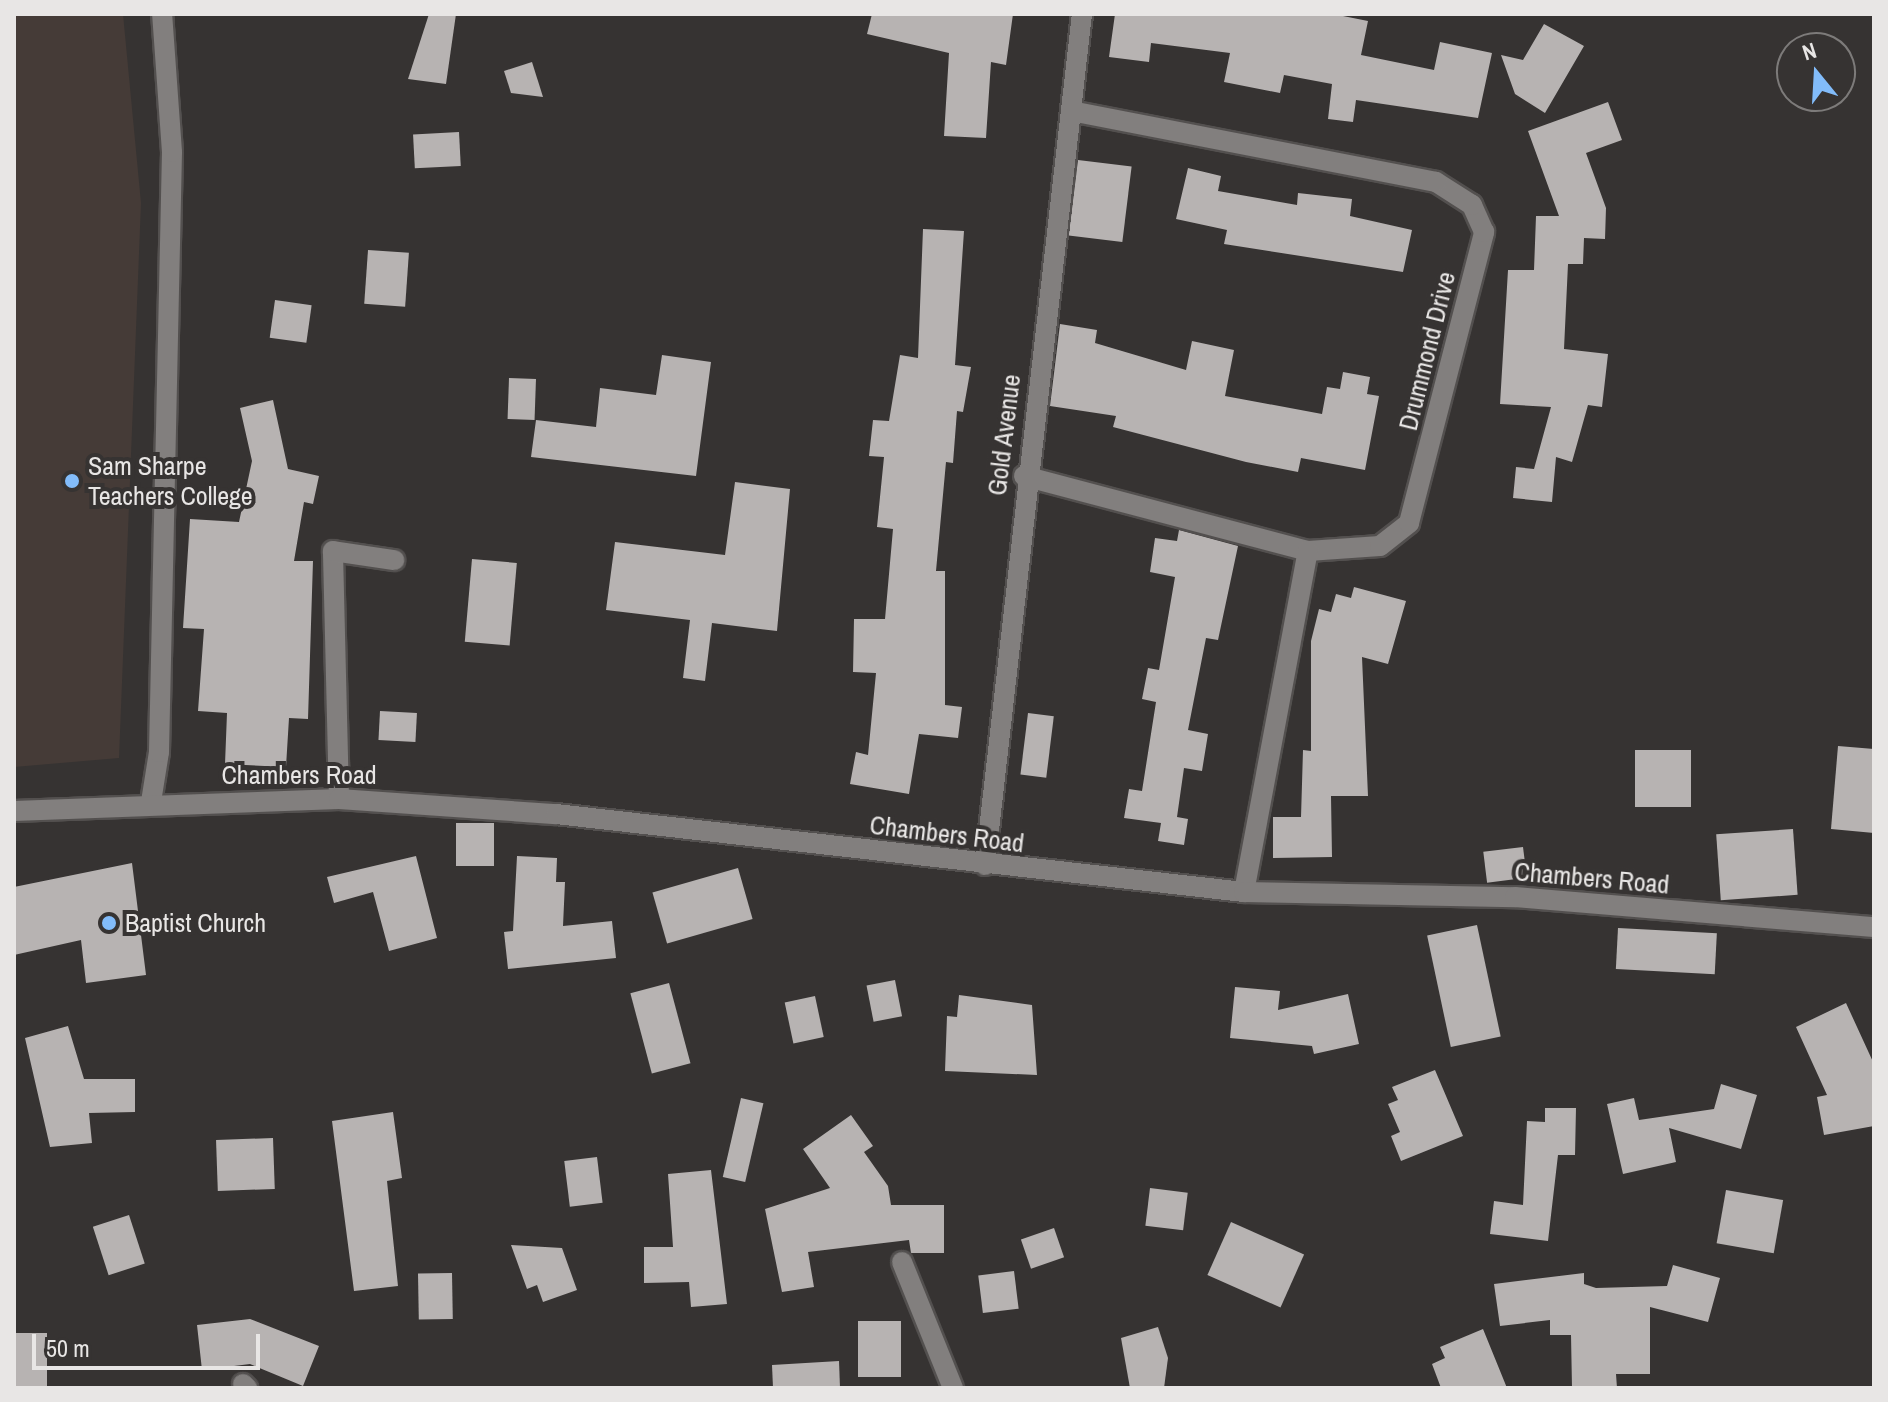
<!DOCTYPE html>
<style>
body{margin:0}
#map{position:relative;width:1888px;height:1402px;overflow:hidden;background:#363332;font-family:"Archivo Narrow",sans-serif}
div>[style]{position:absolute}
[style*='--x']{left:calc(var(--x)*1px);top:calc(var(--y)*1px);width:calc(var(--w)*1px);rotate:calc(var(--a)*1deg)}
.built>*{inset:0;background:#453b37}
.building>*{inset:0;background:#b7b3b2;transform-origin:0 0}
.roads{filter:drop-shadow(2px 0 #53504f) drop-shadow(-2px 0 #53504f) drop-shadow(0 2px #53504f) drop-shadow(0 -2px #53504f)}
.minor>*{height:20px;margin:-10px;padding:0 10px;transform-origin:10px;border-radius:10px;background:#827f7e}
.tertiary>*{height:20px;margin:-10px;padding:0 10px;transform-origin:10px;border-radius:10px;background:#827f7e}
.dots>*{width:22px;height:22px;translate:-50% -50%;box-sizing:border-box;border:4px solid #363332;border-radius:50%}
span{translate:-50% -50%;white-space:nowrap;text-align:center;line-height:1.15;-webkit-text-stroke:8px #363332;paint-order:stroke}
.street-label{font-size:26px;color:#e8e6e5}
.poi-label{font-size:26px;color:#e8e6e5}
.left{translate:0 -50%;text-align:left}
.frame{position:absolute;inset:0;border:16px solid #e8e6e5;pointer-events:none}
.north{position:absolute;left:1776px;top:32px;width:80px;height:80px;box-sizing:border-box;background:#363332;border:2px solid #7d7b7a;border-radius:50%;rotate:342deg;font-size:22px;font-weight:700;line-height:32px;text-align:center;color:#e8e6e5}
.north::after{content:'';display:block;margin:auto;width:28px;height:36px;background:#82bcfa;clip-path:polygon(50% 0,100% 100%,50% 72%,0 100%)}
.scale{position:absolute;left:32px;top:1334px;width:228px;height:36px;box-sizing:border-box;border:4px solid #e8e6e5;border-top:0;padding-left:10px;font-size:24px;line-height:28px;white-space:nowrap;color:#e8e6e5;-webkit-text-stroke:6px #363332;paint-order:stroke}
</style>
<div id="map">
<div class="built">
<div style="clip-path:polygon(14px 14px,123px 14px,141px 203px,119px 758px,14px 767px)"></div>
</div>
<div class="building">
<div style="clip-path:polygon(429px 14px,456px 14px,446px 84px,408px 79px)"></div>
<div style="clip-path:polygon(872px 14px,1013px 14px,1006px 65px,991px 62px,986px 138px,944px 136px,949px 53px,867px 34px)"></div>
<div style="clip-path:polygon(1115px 14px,1333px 14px,1368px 21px,1361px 55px,1434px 70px,1440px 42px,1492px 53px,1478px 118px,1356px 100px,1353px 122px,1328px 119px,1332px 84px,1284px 75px,1280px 93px,1224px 82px,1230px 53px,1151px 43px,1149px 62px,1109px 57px)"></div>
<div style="clip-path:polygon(1544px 24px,1584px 46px,1545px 113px,1515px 94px,1501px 55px,1523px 60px)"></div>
<div style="clip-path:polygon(532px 62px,543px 97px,511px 93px,504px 71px)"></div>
<div style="clip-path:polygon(1608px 102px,1622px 140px,1586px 153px,1606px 208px,1605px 239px,1584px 238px,1583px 264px,1568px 264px,1564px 349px,1608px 354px,1602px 407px,1588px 405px,1572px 462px,1556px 457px,1552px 502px,1513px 498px,1516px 467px,1534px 469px,1551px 407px,1500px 404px,1508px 270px,1534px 270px,1536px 216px,1559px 216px,1528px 131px)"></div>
<div style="left:459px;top:132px;width:34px;height:46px;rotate:87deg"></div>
<div style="left:1078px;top:160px;width:54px;height:76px;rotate:7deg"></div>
<div style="clip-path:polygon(1188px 168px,1221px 176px,1218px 191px,1297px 205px,1298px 193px,1352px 199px,1350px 216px,1412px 230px,1403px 272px,1224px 244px,1227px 230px,1176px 219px)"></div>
<div style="clip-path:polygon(923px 229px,964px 231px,955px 365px,971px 367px,963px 412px,957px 411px,953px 463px,946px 462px,936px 571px,945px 571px,945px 705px,962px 707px,958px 738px,919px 734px,909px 794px,850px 784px,856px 752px,868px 755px,876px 673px,853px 672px,854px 619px,885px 619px,893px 529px,877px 527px,884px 457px,869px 456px,873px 420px,889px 421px,900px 355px,918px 358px)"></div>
<div style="left:368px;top:250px;width:41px;height:54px;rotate:4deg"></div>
<div style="left:275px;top:300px;width:37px;height:38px;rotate:8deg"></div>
<div style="clip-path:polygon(1060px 324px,1097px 330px,1095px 343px,1186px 370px,1192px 341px,1234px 350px,1225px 396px,1322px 414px,1327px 387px,1340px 389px,1343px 372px,1370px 377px,1367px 394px,1379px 396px,1365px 470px,1301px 458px,1298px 472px,1246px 462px,1113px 427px,1116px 416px,1050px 406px)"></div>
<div style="clip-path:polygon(662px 355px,711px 362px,696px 476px,531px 457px,536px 420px,596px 427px,600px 388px,656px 395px)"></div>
<div style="left:509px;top:378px;width:27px;height:41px;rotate:2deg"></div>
<div style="clip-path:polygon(273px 400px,288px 469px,319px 476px,313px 504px,304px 502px,294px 561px,313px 561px,308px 719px,289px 718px,286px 767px,225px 764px,227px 713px,198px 711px,204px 629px,183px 628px,190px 519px,239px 522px,252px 461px,240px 408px)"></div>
<div style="clip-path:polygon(735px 482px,790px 489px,777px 631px,712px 623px,705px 681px,683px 678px,690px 620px,606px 610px,615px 542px,725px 555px)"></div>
<div style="clip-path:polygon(1179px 530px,1238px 546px,1218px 640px,1206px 638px,1188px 730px,1208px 734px,1202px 771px,1184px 768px,1177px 817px,1188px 819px,1184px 845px,1158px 841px,1161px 823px,1124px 818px,1129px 789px,1142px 791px,1156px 702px,1142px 699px,1148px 668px,1159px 670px,1175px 577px,1150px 572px,1155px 538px,1177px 541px)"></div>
<div style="left:472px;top:559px;width:45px;height:83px;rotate:5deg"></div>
<div style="clip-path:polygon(1354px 587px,1406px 601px,1388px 664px,1362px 657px,1368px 796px,1331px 796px,1332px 857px,1273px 858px,1273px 817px,1301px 817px,1303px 750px,1311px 751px,1311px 641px,1319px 609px,1331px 612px,1336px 594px,1351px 598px)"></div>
<div style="left:380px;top:711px;width:37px;height:29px;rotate:3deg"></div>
<div style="left:1028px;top:713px;width:26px;height:62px;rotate:7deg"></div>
<div style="clip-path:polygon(1838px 746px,1874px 749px,1874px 833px,1831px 829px)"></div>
<div style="left:1691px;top:750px;width:57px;height:56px;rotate:90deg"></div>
<div style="left:456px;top:823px;width:38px;height:43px"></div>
<div style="left:1793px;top:829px;width:66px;height:77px;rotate:86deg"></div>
<div style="left:1523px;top:847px;width:31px;height:40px;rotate:83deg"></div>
<div style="clip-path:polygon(416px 856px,437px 938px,389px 951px,373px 892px,334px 903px,327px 877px)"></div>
<div style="clip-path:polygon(517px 856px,557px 858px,556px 882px,565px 882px,563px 926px,612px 921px,616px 958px,508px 969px,504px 932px,513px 931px)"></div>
<div style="clip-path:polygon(132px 863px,146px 975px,86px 983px,81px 940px,14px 955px,14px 887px)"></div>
<div style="left:738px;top:868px;width:53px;height:89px;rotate:74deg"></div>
<div style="left:1477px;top:925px;width:114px;height:51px;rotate:78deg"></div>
<div style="left:1618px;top:928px;width:99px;height:41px;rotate:3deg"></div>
<div style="left:895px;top:980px;width:37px;height:29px;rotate:79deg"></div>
<div style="left:669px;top:983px;width:83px;height:40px;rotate:75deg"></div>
<div style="clip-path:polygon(1235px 987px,1280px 991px,1278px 1010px,1348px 994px,1359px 1044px,1314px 1054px,1312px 1046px,1230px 1038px)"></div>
<div style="clip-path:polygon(959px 995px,1032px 1005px,1037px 1075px,945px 1071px,947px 1016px,957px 1017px)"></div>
<div style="left:815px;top:996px;width:42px;height:31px;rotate:78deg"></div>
<div style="clip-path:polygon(1846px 1003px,1874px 1064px,1874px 1126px,1824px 1135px,1817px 1097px,1827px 1095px,1796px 1027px)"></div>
<div style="clip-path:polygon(68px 1026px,84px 1079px,135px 1079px,135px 1112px,89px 1113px,92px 1143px,50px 1147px,25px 1038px)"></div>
<div style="clip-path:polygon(1435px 1070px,1463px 1136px,1401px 1161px,1391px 1136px,1400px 1132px,1388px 1104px,1398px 1100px,1392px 1087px)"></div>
<div style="clip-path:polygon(1721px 1084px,1757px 1095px,1741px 1149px,1669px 1128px,1676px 1162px,1623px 1174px,1607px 1104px,1634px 1098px,1639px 1120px,1714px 1109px)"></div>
<div style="left:741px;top:1098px;width:23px;height:81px;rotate:13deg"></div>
<div style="clip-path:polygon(1545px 1108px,1576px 1108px,1575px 1155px,1558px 1155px,1548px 1241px,1490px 1234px,1494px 1201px,1523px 1205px,1527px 1121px,1545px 1122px)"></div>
<div style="clip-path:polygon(393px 1112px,402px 1178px,387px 1181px,398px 1286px,354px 1291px,332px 1121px)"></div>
<div style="clip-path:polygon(851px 1115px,873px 1146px,864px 1152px,888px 1186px,891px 1205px,944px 1205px,944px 1253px,911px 1253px,909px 1240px,808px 1252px,814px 1287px,782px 1292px,765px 1209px,830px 1188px,803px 1149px)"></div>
<div style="left:273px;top:1138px;width:51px;height:57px;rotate:88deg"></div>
<div style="left:597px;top:1157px;width:46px;height:33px;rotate:83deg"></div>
<div style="clip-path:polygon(711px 1170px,727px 1304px,691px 1307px,689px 1282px,644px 1283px,644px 1247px,673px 1247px,668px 1174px)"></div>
<div style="left:1150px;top:1188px;width:38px;height:38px;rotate:7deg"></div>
<div style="left:1726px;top:1190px;width:58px;height:54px;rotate:10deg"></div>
<div style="left:129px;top:1215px;width:51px;height:38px;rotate:72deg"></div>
<div style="left:1231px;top:1222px;width:80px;height:58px;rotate:24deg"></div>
<div style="left:1054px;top:1228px;width:31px;height:35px;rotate:71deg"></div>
<div style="clip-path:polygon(511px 1245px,562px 1248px,577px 1290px,543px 1302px,537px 1285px,527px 1289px)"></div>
<div style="clip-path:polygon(1673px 1265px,1720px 1278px,1708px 1322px,1650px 1307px,1650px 1374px,1616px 1374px,1617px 1388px,1572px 1388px,1571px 1335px,1550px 1335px,1550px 1320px,1500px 1326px,1494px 1284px,1584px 1273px,1584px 1284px,1596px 1288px,1667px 1286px)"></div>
<div style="left:1014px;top:1271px;width:38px;height:36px;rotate:83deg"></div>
<div style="left:452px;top:1273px;width:46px;height:34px;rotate:89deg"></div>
<div style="clip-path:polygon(250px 1319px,319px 1346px,303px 1386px,250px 1364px,202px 1370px,197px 1325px)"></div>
<div style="left:858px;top:1321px;width:43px;height:56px"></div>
<div style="clip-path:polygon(1158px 1327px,1168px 1358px,1164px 1388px,1130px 1388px,1121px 1338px)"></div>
<div style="clip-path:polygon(1483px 1329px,1507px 1388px,1441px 1388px,1432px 1364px,1445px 1358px,1440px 1347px)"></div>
<div style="left:14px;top:1333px;width:33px;height:55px"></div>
<div style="clip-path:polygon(839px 1361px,840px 1388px,773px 1388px,772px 1365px)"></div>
</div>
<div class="roads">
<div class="minor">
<div style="--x:1024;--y:476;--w:294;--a:14.8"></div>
<div style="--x:1308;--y:551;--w:72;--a:-4"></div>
<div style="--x:1380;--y:546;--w:37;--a:-38"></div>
<div style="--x:1409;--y:523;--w:301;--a:-75.5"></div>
<div style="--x:1484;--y:232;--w:30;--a:-114"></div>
<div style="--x:1472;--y:205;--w:43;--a:-147.4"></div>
<div style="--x:1436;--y:182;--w:371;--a:-169"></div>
<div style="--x:339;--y:799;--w:248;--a:-91.4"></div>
<div style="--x:333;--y:551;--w:62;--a:8.4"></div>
<div style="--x:151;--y:802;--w:51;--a:-80.9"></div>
<div style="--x:159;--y:752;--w:600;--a:-88.76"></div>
<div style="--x:172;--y:152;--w:138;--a:-94.1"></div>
<div style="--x:985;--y:865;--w:857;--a:-83.5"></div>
<div style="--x:1244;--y:892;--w:347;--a:-79.4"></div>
<div style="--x:902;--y:1262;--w:136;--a:68"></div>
<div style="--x:243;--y:1384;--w:6;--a:45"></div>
</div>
<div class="tertiary">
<div style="--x:14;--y:811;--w:325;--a:-2.1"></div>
<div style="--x:339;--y:799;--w:218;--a:4"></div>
<div style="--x:556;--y:814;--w:692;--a:6.47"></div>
<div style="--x:1244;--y:892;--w:271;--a:1.1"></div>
<div style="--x:1515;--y:897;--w:360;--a:4.8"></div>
</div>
</div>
<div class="dots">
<div style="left:72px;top:481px;background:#82bcfa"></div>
<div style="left:109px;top:923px;background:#82bcfa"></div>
</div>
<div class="street-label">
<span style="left:1427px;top:351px;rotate:-76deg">Drummond Drive</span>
<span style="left:1004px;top:435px;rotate:-83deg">Gold Avenue</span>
<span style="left:299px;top:775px">Chambers Road</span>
<span style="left:947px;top:834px;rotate:7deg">Chambers Road</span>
<span style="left:1592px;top:878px;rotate:5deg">Chambers Road</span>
</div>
<div class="poi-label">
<span class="left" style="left:88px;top:481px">Sam Sharpe<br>Teachers College</span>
<span class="left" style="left:125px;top:923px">Baptist Church</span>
</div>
<div class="frame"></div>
<div class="north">N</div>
<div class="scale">50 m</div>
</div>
